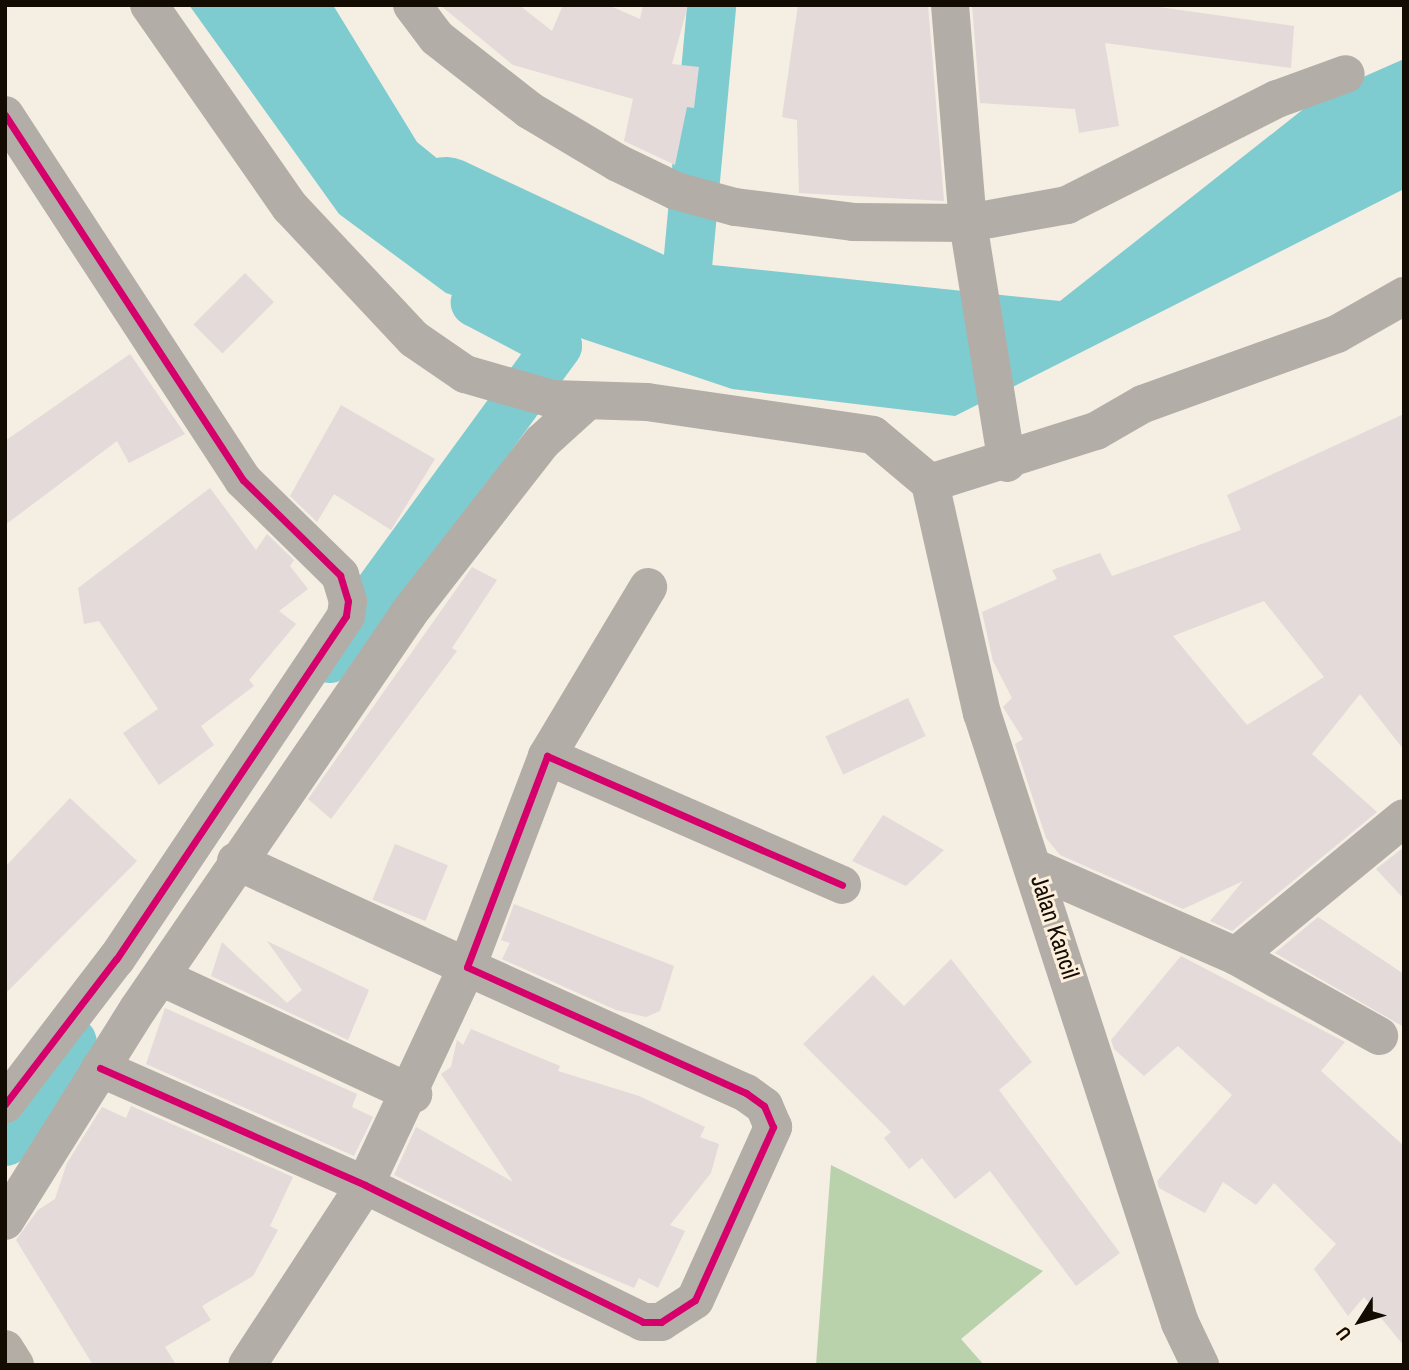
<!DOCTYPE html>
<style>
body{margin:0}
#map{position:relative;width:1409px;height:1370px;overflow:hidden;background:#f4eee3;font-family:"Archivo Narrow",sans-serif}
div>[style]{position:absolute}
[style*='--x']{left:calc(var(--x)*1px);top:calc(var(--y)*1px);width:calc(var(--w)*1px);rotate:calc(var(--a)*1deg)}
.forest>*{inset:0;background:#bad2ab}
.water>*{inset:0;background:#7fccd0}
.canal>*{height:49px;margin:-24.5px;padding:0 24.5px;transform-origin:24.5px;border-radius:24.5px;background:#7fccd0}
.river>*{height:82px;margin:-41px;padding:0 41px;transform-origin:41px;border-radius:41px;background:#7fccd0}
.building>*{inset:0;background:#e3dad9;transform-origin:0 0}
.minor>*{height:38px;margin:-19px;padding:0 19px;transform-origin:19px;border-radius:19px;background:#b3ada8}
.secondary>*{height:38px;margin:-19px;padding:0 19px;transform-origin:19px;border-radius:19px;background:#b3ada5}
.cycleway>*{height:7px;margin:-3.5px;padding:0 3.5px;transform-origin:3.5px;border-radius:3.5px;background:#d6006c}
span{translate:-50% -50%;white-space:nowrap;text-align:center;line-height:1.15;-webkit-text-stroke:6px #fcefdb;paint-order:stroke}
.street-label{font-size:24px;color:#130c03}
.frame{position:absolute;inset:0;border:7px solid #130c03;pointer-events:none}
.north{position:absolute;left:1325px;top:1286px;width:70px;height:70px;-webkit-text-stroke:5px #fcefdb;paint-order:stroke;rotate:233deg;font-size:19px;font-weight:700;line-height:28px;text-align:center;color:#130c03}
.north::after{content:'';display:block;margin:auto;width:24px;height:32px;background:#130c03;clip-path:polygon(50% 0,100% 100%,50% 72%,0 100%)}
</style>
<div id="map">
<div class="forest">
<div style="clip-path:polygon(831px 1165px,1043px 1271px,961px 1339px,984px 1365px,816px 1365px)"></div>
</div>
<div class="water">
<div style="clip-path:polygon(189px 5px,333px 5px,417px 142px,584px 278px,684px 262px,1060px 301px,1320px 96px,1404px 59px,1404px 189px,955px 416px,732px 389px,446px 293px,339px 214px)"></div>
</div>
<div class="canal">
<div style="--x:683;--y:309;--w:305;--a:-84.7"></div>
<div style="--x:329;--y:658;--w:387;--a:-53.9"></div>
<div style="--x:557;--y:345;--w:93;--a:-152.3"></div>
<div style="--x:475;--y:302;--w:67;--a:-64.2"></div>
<div style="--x:5;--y:1141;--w:120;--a:-56.2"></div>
</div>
<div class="river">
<div style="--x:446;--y:198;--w:262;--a:25.1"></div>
<div style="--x:683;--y:309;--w:31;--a:2"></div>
</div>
<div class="building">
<div style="clip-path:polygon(440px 5px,519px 5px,552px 31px,563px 5px,608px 5px,640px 19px,643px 5px,688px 5px,672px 64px,699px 67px,694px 108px,687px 107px,675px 165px,624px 141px,633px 99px,513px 65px)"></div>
<div style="clip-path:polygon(798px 5px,928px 5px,944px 201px,799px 193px,797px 120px,782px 117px)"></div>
<div style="clip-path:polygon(972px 5px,1145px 5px,1294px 26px,1291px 68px,1105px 43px,1119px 126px,1079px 133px,1075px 109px,980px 103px)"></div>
<div style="left:245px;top:273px;width:41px;height:73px;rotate:45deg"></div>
<div style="clip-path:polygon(130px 354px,185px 434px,129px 463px,117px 441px,5px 525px,5px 441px)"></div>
<div style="clip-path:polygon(341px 405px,435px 459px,391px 530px,334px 494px,317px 522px,290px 496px)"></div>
<div style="clip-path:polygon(evenodd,1404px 414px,1404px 750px,1360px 694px,1312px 754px,1377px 812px,1232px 931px,1210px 921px,1243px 881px,1183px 909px,1060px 855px,1046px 838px,1015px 744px,1023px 739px,1003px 707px,1012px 698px,993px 661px,982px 612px,1057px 579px,1052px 570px,1100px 553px,1112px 576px,1241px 530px,1227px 495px,1404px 414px,1264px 601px,1324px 677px,1247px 725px,1173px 636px,1264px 601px)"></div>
<div style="clip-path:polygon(210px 488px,256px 550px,267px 534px,294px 560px,290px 566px,308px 589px,279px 611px,296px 624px,249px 680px,254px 686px,201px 726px,214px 745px,159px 785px,123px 733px,158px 709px,99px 621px,84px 624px,78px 588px)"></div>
<div style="clip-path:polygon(472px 567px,497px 580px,452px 648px,457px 651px,331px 819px,308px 799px)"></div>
<div style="left:908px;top:698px;width:42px;height:91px;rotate:65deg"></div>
<div style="clip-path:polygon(70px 798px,137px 861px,5px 994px,5px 867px)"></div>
<div style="clip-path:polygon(883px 815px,944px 850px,906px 886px,852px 861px)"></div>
<div style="left:395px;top:844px;width:57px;height:60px;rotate:22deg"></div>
<div style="clip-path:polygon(1404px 847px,1404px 899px,1376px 869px)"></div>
<div style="clip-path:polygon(514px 904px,674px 966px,660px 1011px,646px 1017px,616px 1010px,502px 959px,510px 943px,501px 940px)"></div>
<div style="clip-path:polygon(1318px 917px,1404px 974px,1404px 1027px,1275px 953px)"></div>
<div style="clip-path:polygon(267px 941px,369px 990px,348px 1040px,211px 976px,222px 942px,287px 1003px,302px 990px)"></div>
<div style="clip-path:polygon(1181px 956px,1345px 1042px,1321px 1071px,1404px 1146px,1404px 1346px,1364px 1297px,1348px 1316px,1314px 1269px,1336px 1244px,1274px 1183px,1256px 1205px,1223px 1182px,1205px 1213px,1159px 1188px,1157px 1181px,1232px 1095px,1178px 1046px,1144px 1076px,1114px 1049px,1111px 1040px)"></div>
<div style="clip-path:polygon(951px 959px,1032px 1062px,999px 1090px,1120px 1253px,1076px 1286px,990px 1171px,955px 1199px,922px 1158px,909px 1169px,884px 1138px,891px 1132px,803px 1044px,873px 975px,904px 1006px)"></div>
<div style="clip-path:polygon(165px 1008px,357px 1094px,352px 1107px,373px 1117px,354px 1156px,146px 1064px)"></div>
<div style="clip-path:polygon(471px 1029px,560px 1066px,558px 1071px,639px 1096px,705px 1127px,700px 1137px,719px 1144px,711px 1173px,670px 1225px,685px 1231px,658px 1288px,639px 1278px,634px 1288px,561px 1257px,394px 1175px,416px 1127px,513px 1182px,441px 1074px,451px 1067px,457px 1040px,463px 1045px)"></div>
<div style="clip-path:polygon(131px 1106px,293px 1177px,270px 1226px,278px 1230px,253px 1276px,202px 1306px,211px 1320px,165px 1347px,176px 1365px,93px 1365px,16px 1240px,38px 1210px,55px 1199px,67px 1163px,102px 1107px,126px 1118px)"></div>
</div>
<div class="minor">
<div style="--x:149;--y:5;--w:246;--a:55.1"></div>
<div style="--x:290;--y:207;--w:181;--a:46.8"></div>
<div style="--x:414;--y:339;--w:62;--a:34.5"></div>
<div style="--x:465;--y:374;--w:91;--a:16"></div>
<div style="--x:552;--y:399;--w:95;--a:1.8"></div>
<div style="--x:647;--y:402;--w:228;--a:8.3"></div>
<div style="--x:873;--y:435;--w:75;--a:40.1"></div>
<div style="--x:412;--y:5;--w:41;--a:52.9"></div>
<div style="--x:437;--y:38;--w:117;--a:38"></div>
<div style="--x:529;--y:110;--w:104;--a:30.8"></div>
<div style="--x:618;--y:163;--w:64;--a:25.8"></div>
<div style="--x:676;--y:191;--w:61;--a:15.2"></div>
<div style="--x:735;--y:207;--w:119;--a:7.2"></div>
<div style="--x:853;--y:222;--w:115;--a:0.5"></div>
<div style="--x:968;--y:223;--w:101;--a:-10.3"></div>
<div style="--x:1067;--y:205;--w:235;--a:-26.8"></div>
<div style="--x:1277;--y:99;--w:73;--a:-19.9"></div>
<div style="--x:950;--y:5;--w:219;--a:85.3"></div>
<div style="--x:968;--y:223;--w:243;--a:80.8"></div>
<div style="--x:5;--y:115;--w:436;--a:56.9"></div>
<div style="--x:243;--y:480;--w:136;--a:44.4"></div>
<div style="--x:340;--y:575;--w:27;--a:73"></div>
<div style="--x:348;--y:601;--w:15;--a:98"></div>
<div style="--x:346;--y:616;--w:413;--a:123.8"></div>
<div style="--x:116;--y:959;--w:183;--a:127.4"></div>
<div style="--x:930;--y:483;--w:236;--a:77.3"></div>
<div style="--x:982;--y:713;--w:641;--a:72.02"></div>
<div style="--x:1180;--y:1323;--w:47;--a:64.5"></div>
<div style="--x:930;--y:483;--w:174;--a:-17.4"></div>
<div style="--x:1096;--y:431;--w:54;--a:-29.9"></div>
<div style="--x:1143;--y:404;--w:206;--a:-19.8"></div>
<div style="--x:1337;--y:334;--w:77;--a:-29.6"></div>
<div style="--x:547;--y:756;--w:197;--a:-59.1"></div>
<div style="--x:236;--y:861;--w:254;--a:24.6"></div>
<div style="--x:467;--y:967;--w:241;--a:115.1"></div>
<div style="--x:365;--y:1185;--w:215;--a:123.2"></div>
<div style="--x:1037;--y:869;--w:217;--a:23.6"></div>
<div style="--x:1236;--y:956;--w:164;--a:29.2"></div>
<div style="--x:1236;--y:956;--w:217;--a:-39.4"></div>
<div style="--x:163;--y:978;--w:276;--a:24.9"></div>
<div style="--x:100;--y:1068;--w:290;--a:23.8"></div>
<div style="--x:365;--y:1185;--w:310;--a:26.2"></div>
<div style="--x:643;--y:1322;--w:18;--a:0"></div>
<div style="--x:661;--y:1322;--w:40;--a:-32.9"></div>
<div style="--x:695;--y:1300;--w:190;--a:-65.7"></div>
<div style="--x:773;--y:1127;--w:23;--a:-113"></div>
<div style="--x:764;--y:1106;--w:22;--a:-144"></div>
<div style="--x:746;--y:1093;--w:306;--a:-155.7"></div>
<div style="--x:467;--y:967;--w:226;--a:-69.2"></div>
<div style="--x:547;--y:756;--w:322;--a:23.6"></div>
<div style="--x:5;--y:1221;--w:250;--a:-57.9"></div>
<div style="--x:138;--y:1009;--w:478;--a:-55.6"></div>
<div style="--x:408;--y:614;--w:218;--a:-52.1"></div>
<div style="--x:542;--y:442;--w:58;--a:-42.2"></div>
</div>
<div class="secondary">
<div style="--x:5;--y:1349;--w:19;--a:58"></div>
</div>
<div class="cycleway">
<div style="--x:5;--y:115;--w:436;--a:56.9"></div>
<div style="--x:243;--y:480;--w:136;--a:44.4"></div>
<div style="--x:340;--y:575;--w:27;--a:73"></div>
<div style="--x:348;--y:601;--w:15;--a:98"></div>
<div style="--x:346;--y:616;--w:413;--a:123.8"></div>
<div style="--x:116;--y:959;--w:183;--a:127.4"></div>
<div style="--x:100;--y:1068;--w:290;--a:23.8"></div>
<div style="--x:365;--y:1185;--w:310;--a:26.2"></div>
<div style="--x:643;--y:1322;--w:18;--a:0"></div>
<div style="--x:661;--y:1322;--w:40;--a:-32.9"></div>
<div style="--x:695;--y:1300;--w:190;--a:-65.7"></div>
<div style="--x:773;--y:1127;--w:23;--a:-113"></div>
<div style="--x:764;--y:1106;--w:22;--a:-144"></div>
<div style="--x:746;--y:1093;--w:306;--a:-155.7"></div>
<div style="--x:467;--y:967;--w:226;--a:-69.2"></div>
<div style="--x:547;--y:756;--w:322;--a:23.6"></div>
</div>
<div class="street-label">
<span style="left:1055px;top:927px;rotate:72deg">Jalan Kancil</span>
</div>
<div class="frame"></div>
<div class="north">U</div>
</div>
